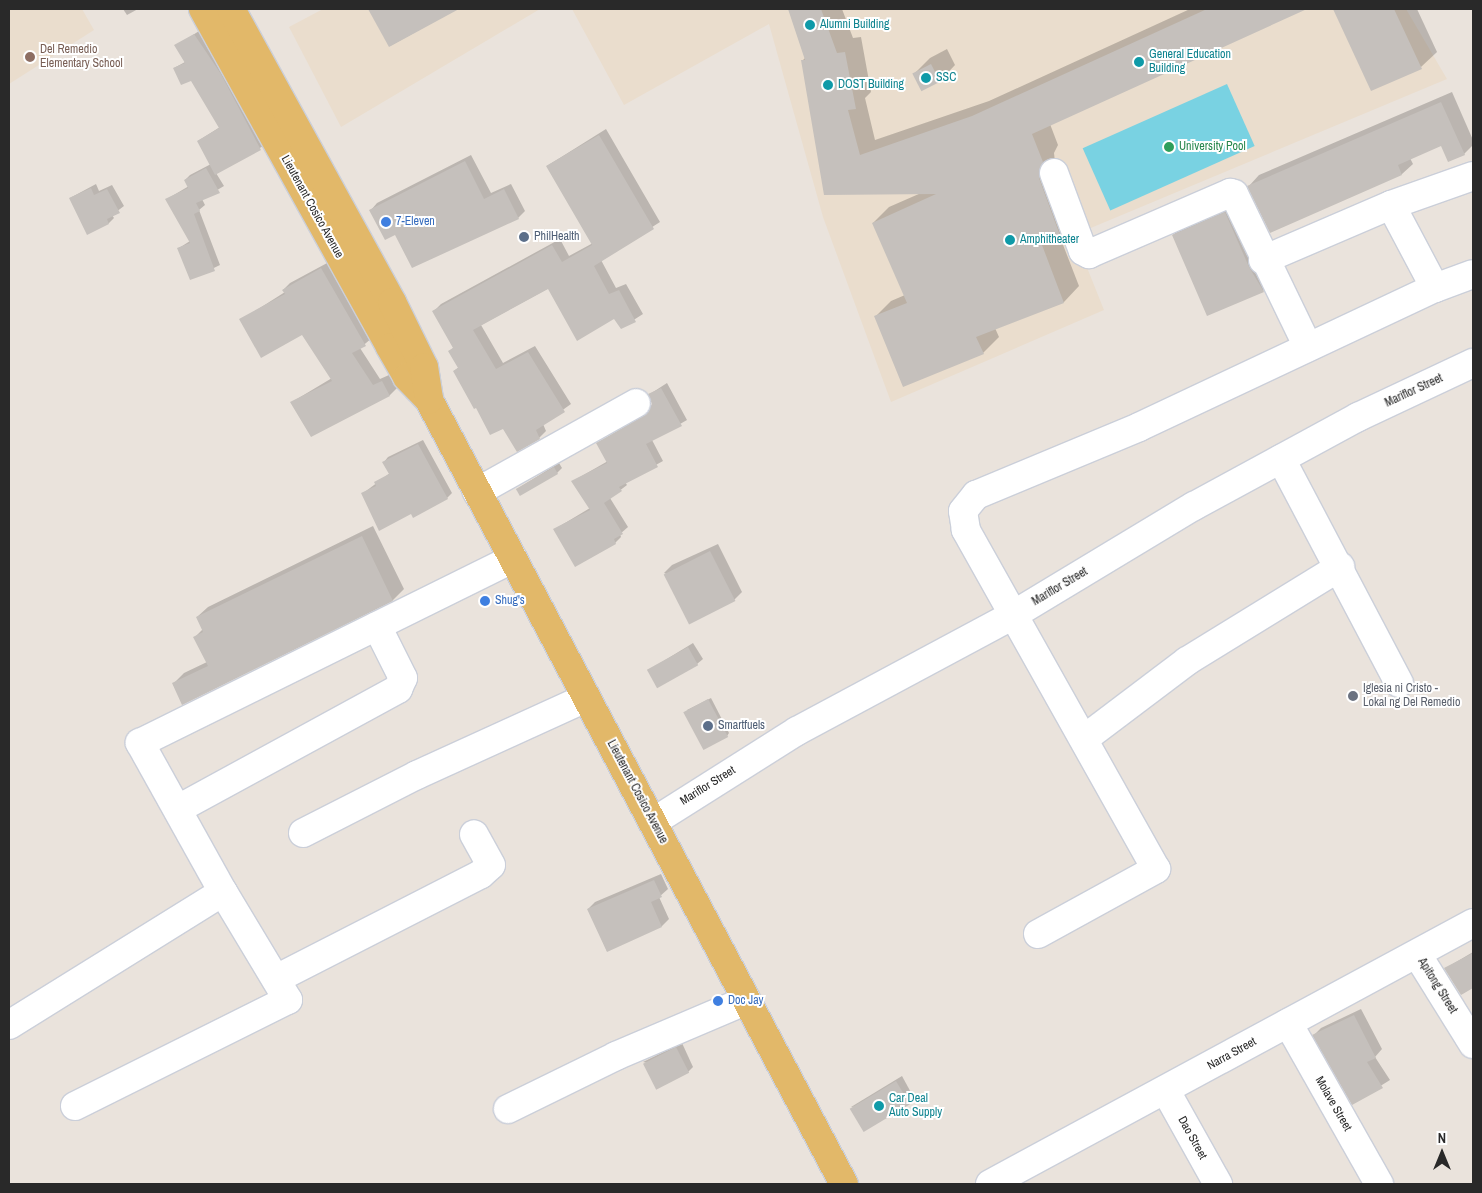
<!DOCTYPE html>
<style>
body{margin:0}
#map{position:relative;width:1482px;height:1193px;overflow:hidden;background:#eae3dc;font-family:"Archivo Narrow",sans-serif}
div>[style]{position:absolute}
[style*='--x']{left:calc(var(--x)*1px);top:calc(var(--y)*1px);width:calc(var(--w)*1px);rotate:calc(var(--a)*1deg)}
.education>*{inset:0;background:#eaddcd}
.water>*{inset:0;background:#79d2e2;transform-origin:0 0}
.shadow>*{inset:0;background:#0003}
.building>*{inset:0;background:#c5c0bc;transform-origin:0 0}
.roads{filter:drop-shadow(1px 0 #cbcfd9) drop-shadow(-1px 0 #cbcfd9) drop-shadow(0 1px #cbcfd9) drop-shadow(0 -1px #cbcfd9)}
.minor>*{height:28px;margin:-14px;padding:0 14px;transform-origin:14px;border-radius:14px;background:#fff}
.major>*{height:28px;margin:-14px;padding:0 14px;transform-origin:14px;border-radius:14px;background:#e2b869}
.dots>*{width:14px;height:14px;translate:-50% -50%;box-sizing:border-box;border:2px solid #fff;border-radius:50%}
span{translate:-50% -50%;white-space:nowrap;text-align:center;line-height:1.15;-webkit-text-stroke:4px #fff;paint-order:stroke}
.culture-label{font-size:12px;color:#0d838f}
.left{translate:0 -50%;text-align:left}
.education-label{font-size:12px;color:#785e54}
.leisure-label{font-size:12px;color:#27864d}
.street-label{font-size:12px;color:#292929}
.shop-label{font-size:12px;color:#366cbe}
.service-label{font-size:12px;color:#4e5e75}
.worship-label{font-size:12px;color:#5b616d}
.frame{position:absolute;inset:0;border:10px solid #292929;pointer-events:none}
.north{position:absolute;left:1417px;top:1128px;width:50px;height:50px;-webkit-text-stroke:4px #fff;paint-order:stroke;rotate:0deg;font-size:14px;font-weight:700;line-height:20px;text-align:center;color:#292929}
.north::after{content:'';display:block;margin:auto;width:18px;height:22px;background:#292929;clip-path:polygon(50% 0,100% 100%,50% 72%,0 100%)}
</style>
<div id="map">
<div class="education">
<div style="clip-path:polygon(9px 9px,82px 9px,94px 30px,9px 84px)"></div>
<div style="clip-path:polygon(323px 9px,540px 9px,341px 127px,289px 27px)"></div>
<div style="clip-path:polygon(572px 9px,1406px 9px,1447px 79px,1074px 235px,1104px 310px,891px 402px,823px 217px,769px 24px,624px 105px)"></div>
</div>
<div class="water">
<div style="left:1227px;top:84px;width:68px;height:158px;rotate:66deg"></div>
</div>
<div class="shadow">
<div style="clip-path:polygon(123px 9px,138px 9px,127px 15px)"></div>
<div style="clip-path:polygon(369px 9px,457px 9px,390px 46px)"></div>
<div style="clip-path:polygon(790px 9px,842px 9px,853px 38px,861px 37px,871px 92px,865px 98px,875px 140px,989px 101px,1190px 9px,1304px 9px,1050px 124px,1058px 145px,1054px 153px,1055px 162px,1077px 221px,1060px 237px,1079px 286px,1064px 302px,995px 328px,999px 337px,983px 353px,875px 317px,891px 301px,905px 295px,873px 223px,889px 207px,921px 193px,825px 194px,802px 61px,806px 57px)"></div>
<div style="clip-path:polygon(1344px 9px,1417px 9px,1437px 52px,1421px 67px,1337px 16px)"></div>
<div style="clip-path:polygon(199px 31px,225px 70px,265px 145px,216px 173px,224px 186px,202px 199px,205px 205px,199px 210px,220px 265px,191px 279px,179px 248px,190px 241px,167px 199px,189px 186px,185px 180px,190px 175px,211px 164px,198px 141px,220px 127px,192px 79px,174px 68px,185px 62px,176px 46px)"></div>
<div style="clip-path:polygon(947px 49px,955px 65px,940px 81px,922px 89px,914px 74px,930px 58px)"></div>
<div style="clip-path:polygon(1452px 92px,1473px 140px,1473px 145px,1464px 154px,1442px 145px,1410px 158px,1413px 164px,1402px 174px,1271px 231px,1249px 186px,1259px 175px)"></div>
<div style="clip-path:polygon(606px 129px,660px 222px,601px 260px,616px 288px,626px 284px,643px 314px,621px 328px,614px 317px,549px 288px,481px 325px,503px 363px,535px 346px,571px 404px,543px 424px,546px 431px,539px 438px,517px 450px,503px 428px,477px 406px,454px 371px,459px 367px,450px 351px,454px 347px,434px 311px,441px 304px,560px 239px,569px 256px,593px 243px,547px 166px)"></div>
<div style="clip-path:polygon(471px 155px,491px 193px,511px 184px,525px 211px,518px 218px,396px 234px,371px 210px,377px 203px)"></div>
<div style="clip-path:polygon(96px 184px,99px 191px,112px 185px,124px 206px,112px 215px,114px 218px,109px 223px,88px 233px,70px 198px)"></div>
<div style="clip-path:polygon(1236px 202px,1274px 280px,1263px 291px,1173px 235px,1184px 225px)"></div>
<div style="clip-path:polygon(329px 262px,372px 338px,360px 348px,380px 379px,389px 375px,397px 388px,390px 395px,311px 435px,292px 402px,332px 378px,302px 334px,241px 320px,285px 292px,283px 290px,290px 283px)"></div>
<div style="clip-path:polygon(667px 383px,687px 420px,652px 440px,663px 461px,625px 482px,627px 485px,610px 498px,628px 527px,620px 534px,621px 537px,615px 543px,555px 529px,590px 508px,573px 481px,608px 461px,598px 443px,647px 413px,653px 404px,650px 394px)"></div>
<div style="clip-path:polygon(423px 440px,452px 493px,447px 498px,414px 516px,411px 512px,362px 494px,390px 473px,384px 462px,388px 457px)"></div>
<div style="clip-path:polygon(559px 463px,562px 468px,557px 473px,517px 489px)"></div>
<div style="clip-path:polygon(373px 526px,404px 589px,393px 600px,183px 703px,173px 684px,184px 673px,207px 662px,195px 637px,203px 629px,197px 617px,208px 607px)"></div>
<div style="clip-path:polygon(718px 544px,742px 592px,734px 600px,664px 573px,672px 565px)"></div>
<div style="clip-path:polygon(693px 643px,703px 659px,697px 664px,649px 670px)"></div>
<div style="clip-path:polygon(711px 698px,729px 733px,727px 736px,687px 710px)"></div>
<div style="clip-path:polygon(661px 874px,668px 889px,659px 897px,669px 919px,662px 926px,607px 951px,588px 909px,595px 902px)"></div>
<div style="clip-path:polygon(1473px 952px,1473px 987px,1462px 994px,1446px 968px)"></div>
<div style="clip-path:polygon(1361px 1009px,1382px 1049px,1375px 1057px,1390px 1080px,1353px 1103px,1314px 1035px,1321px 1028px)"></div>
<div style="clip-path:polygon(682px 1043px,693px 1067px,688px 1072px,643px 1062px)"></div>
<div style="clip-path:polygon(902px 1076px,914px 1098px,909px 1103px,851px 1107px)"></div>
</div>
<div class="building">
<div style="clip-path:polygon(368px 9px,459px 9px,389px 47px)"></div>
<div style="clip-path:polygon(788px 9px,821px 9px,837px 53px,845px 52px,856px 109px,848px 110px,860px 155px,972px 116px,1207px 9px,1307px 9px,1032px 134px,1043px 162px,1039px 170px,1039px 178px,1061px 238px,1042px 245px,1064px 303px,976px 337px,984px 354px,903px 387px,874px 316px,907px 303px,872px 223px,936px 194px,824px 195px,801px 60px,805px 60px)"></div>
<div style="clip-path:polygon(1333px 9px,1394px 9px,1422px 69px,1371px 91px)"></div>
<div style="clip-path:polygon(194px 34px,221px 74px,261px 150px,215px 175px,197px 141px,219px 128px,191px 81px,181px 85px,173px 68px,185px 63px,174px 45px)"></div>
<div style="left:931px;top:64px;width:20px;height:21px;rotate:63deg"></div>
<div style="clip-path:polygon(1441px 102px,1465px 155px,1448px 162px,1441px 146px,1398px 165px,1402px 175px,1270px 233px,1247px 186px)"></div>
<div style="clip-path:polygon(599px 135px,654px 229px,594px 266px,609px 294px,619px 290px,636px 322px,621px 329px,614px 319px,577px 341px,548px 289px,473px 330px,496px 369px,528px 352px,565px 412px,536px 430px,540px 439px,517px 452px,503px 429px,490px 435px,476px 408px,474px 409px,453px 371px,458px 368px,448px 351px,453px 348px,432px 311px,552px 245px,562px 262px,592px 245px,546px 166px)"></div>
<div style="clip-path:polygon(465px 161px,484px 199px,504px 189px,519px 219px,412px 268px,395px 235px,385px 240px,369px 210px)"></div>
<div style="clip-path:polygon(206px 168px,220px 193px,196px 203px,200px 211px,194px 214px,215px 271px,190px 280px,177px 248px,190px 243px,165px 199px,188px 188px,184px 180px)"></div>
<div style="clip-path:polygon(91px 188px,94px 195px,107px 189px,120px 213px,107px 219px,109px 224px,87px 235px,69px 198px)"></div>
<div style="clip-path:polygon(1225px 212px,1249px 267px,1264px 292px,1207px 316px,1172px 235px)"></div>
<div style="clip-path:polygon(321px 268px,366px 346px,352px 353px,373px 385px,382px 381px,390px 396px,311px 437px,290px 402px,332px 381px,302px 335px,261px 358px,239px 319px,285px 294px,282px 290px)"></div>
<div style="clip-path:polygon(661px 388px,682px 426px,646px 444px,658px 467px,619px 487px,622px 491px,604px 503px,623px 534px,614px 539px,616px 544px,575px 567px,553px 529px,590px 510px,571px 481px,607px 463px,596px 443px,644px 416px,652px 404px,648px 394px)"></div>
<div style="clip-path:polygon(418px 444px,448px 499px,413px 518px,411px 514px,379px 531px,361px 493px,376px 486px,374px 482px,389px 474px,382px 462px)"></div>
<div style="left:554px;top:467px;width:8px;height:44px;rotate:60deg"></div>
<div style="clip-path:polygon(362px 536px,393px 601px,182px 705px,172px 683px,208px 666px,193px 637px,203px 632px,196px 617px)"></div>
<div style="left:710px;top:551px;width:56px;height:52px;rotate:63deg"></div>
<div style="left:688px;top:647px;width:21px;height:47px;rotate:61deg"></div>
<div style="left:708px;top:699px;width:43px;height:28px;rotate:62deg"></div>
<div style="clip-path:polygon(654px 880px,662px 897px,651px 902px,662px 927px,607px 952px,587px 909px)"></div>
<div style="clip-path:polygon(1473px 953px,1473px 988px,1461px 995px,1444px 968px)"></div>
<div style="clip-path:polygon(1354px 1015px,1376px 1058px,1367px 1062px,1383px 1088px,1352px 1105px,1312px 1035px)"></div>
<div style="left:676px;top:1047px;width:29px;height:37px;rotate:63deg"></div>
<div style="left:896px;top:1081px;width:27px;height:54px;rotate:59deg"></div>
</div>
<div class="roads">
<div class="minor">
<div style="--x:1054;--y:173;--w:83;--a:69.6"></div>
<div style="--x:1083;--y:251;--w:7;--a:27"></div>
<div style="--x:1089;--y:254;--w:154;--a:-23.4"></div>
<div style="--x:1230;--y:193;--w:4;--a:14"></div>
<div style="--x:1234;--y:194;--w:170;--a:64.2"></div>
<div style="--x:1391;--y:205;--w:94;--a:62.1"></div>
<div style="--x:1263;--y:260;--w:139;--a:-23.3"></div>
<div style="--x:1391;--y:205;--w:87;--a:-19.5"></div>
<div style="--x:1281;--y:459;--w:253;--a:62.2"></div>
<div style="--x:477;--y:492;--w:182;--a:-29.2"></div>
<div style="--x:1084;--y:739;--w:129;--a:-37.1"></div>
<div style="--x:1187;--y:661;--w:180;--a:-31.6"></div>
<div style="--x:178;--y:809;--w:251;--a:-28.6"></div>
<div style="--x:398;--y:689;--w:12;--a:-66"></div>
<div style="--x:403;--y:678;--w:58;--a:-116.6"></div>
<div style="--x:653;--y:822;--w:170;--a:-32.3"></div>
<div style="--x:797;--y:731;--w:245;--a:-28.2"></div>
<div style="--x:1013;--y:615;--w:211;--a:-31.1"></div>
<div style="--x:1194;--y:506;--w:187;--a:-28.5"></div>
<div style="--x:1358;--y:417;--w:127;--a:-25.2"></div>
<div style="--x:303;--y:833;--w:128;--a:-27"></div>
<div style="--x:417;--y:775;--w:186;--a:-24.5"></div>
<div style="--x:1038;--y:934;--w:135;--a:-28.8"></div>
<div style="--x:1156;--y:869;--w:389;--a:-119.3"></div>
<div style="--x:966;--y:530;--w:19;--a:-99"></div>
<div style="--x:963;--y:511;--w:21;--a:-51"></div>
<div style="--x:976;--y:495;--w:177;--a:-22.6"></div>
<div style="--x:1139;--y:427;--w:327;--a:-25.2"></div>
<div style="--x:1435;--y:288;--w:40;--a:-20.2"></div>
<div style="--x:1417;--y:954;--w:106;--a:58.1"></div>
<div style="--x:276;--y:979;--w:230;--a:-27.1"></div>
<div style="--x:481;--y:874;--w:13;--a:-42"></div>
<div style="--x:491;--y:865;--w:35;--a:-119"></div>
<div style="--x:1288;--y:1023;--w:185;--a:60.5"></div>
<div style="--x:9;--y:1025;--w:252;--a:-31.9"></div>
<div style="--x:1166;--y:1091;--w:107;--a:60.8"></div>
<div style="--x:75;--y:1106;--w:238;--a:-26.5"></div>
<div style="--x:288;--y:1000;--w:126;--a:-121"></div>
<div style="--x:223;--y:892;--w:171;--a:-119.1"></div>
<div style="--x:140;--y:743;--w:416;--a:-26.3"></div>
<div style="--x:508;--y:1109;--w:120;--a:-26.1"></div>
<div style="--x:616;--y:1056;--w:142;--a:-23.1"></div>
<div style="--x:990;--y:1184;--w:549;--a:-28.39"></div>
</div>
<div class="major">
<div style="--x:203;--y:9;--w:386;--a:61"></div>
<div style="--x:390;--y:347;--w:34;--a:60"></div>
<div style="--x:407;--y:377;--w:32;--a:46"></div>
<div style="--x:429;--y:400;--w:887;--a:62.11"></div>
<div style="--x:231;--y:9;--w:334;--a:61.2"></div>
<div style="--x:392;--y:302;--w:72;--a:63.8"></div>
<div style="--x:424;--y:367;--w:33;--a:81"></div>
</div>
</div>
<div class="dots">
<div style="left:810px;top:25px;background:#0f9aa8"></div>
<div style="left:30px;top:57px;background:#8d6e63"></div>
<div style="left:1139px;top:62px;background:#0f9aa8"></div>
<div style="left:926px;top:78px;background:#0f9aa8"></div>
<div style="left:828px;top:85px;background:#0f9aa8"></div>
<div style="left:1169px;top:147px;background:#2e9e5b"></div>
<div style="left:386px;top:222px;background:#3f7fe0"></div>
<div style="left:524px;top:237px;background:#5c6f8a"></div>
<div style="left:1010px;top:240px;background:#0f9aa8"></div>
<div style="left:485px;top:601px;background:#3f7fe0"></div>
<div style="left:1353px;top:696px;background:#6b7280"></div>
<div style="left:708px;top:726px;background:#5c6f8a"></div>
<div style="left:718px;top:1001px;background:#3f7fe0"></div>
<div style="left:879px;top:1106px;background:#0f9aa8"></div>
</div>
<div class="culture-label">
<span class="left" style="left:820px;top:25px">Alumni Building</span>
<span class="left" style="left:1149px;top:62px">General Education<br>Building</span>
<span class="left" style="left:936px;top:78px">SSC</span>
<span class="left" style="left:838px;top:85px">DOST Building</span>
<span class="left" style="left:1020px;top:240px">Amphitheater</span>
<span class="left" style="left:889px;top:1106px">Car Deal<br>Auto Supply</span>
</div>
<div class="education-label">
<span class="left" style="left:40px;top:57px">Del Remedio<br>Elementary School</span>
</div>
<div class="leisure-label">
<span class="left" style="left:1179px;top:147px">University Pool</span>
</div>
<div class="street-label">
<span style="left:312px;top:207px;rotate:61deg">Lieutenant Cosico Avenue</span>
<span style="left:1414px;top:391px;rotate:-25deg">Mariflor Street</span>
<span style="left:1060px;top:587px;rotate:-31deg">Mariflor Street</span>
<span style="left:708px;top:786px;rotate:-32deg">Mariflor Street</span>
<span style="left:637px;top:792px;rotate:62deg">Lieutenant Cosico Avenue</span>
<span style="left:1437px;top:986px;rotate:58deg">Apitong Street</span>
<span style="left:1232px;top:1054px;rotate:-29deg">Narra Street</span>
<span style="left:1333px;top:1104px;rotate:60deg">Molave Street</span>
<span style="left:1192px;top:1138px;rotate:61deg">Dao Street</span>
</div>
<div class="shop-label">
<span class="left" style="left:396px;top:222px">7-Eleven</span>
<span class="left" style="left:495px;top:601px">Shug's</span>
<span class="left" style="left:728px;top:1001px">Doc Jay</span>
</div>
<div class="service-label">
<span class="left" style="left:534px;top:237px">PhilHealth</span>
<span class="left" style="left:718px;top:726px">Smartfuels</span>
</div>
<div class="worship-label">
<span class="left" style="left:1363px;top:696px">Iglesia ni Cristo -<br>Lokal ng Del Remedio</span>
</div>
<div class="frame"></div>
<div class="north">N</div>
</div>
